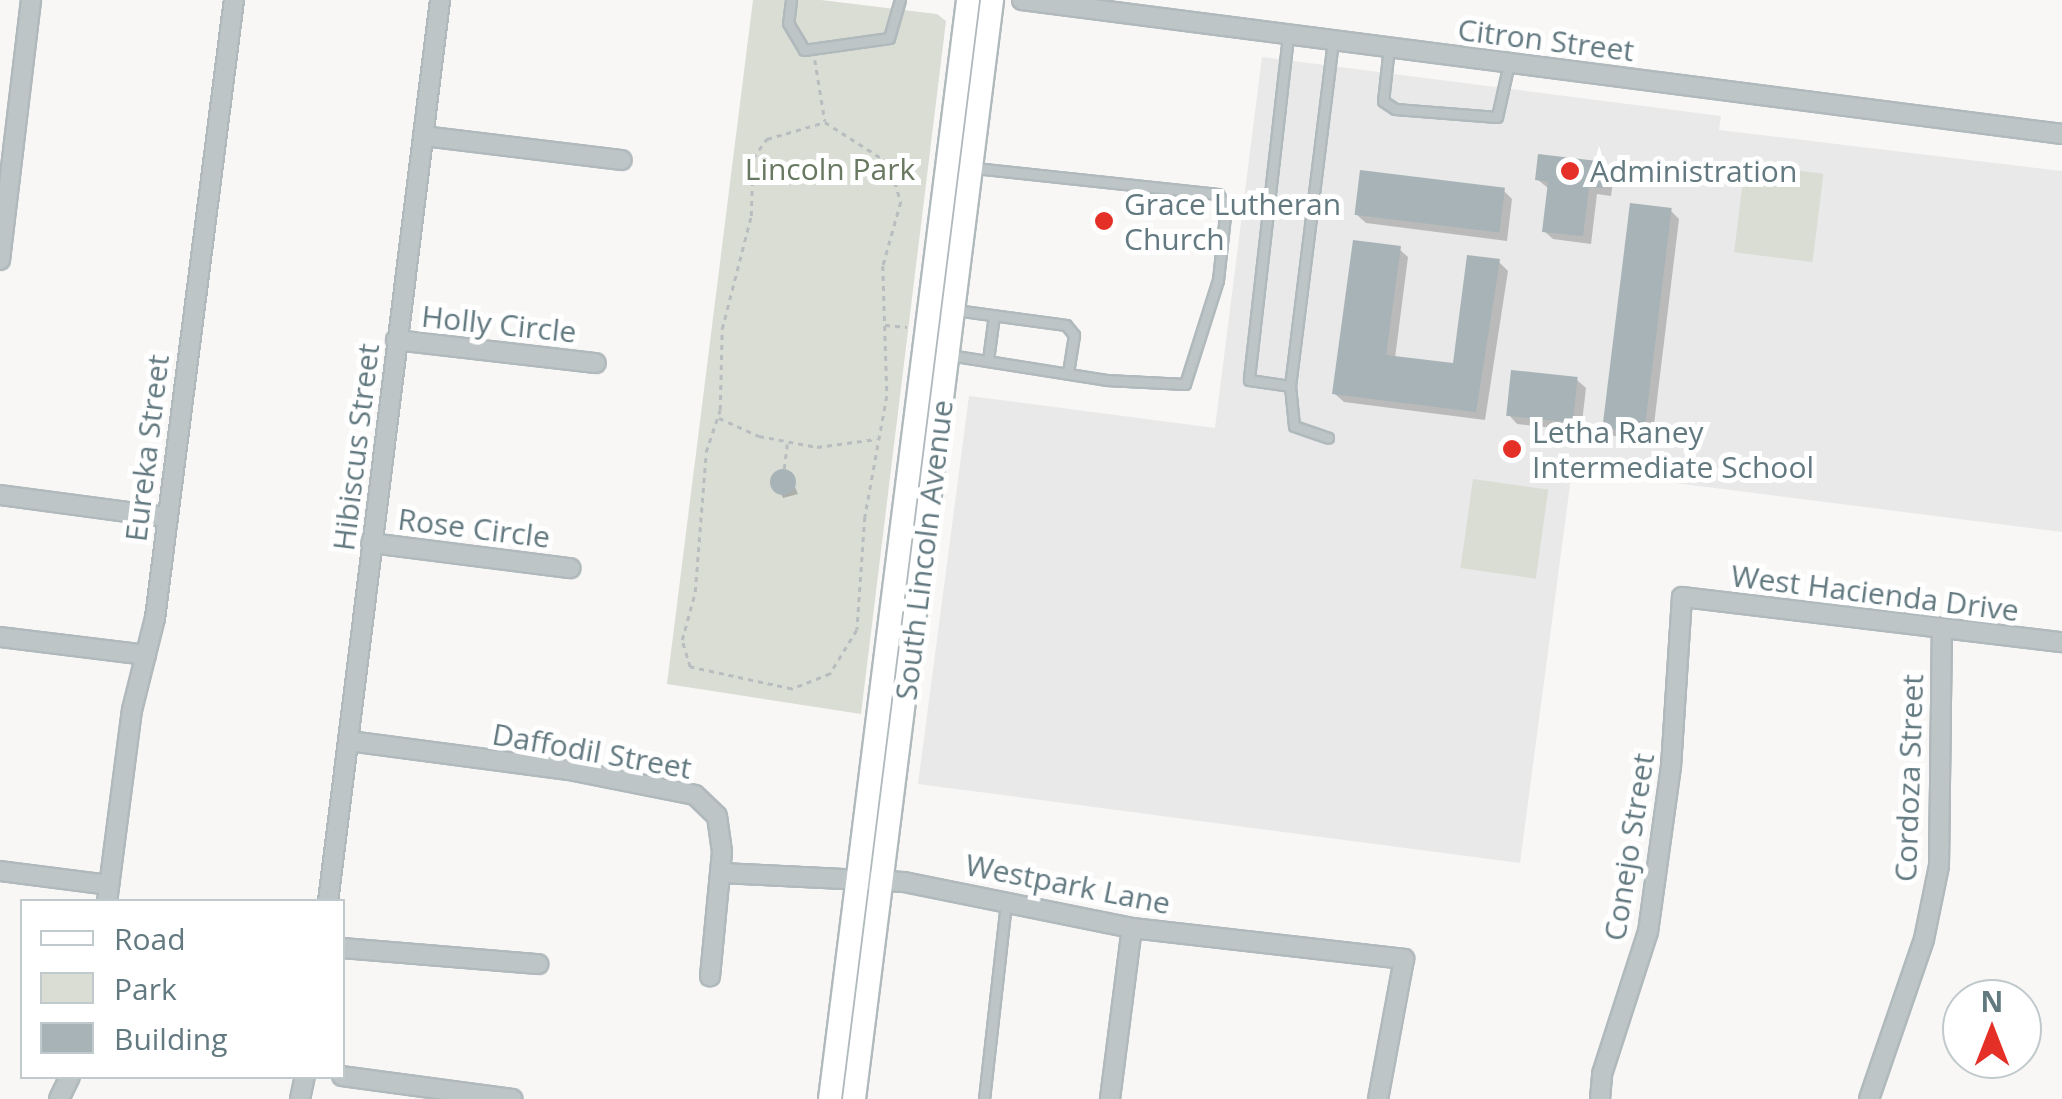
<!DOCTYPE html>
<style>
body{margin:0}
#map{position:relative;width:2062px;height:1099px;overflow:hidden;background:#f8f7f5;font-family:"Open Sans",sans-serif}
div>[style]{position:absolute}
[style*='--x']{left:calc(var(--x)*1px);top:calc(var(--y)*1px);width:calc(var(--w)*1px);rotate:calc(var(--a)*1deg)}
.built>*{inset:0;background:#e8e9e8}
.green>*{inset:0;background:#d9ddd4;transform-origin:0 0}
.shadow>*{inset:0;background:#0003}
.building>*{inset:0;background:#a7b3b6;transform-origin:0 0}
.round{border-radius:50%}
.path>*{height:2.5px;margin-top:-1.25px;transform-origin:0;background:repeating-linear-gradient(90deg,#b8bdbf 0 5px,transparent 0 10px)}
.roads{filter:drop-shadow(2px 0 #b0b9bc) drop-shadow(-2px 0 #b0b9bc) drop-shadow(0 2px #b0b9bc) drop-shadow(0 -2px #b0b9bc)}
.lane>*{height:9px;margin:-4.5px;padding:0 4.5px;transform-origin:4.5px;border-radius:4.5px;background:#bec5c7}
.street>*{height:18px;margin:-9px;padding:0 9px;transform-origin:9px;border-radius:9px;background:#bec5c7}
.secondary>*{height:22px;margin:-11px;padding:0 11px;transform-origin:11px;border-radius:11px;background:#fff}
.dots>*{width:28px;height:28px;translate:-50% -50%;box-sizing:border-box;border:5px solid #fff;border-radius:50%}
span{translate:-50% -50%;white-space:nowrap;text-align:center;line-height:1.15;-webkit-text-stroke:10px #fff;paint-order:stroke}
.street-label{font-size:30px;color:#627980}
.park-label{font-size:30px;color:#697861}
.poi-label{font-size:30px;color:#627980}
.left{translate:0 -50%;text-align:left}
.legend{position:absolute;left:20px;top:899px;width:325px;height:180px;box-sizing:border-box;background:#fff;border:2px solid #c0c9cc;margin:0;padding:12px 18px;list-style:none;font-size:30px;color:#627980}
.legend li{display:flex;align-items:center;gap:20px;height:50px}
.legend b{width:50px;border:2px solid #c0c9cc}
.north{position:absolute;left:1942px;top:979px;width:100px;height:100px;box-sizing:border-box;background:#fff;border:2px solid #c0c9cc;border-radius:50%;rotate:0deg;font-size:28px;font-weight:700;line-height:40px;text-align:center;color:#627980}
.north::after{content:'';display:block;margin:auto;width:35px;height:45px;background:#e53027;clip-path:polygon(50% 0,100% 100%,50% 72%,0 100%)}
</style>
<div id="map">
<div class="built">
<div style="clip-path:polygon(1262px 57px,1721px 116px,1719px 130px,2062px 171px,2062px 532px,1572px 470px,1520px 863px,918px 784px,969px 396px,1215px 428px)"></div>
</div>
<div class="green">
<div style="clip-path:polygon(753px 0,821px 0,937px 14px,946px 21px,861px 714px,667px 684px)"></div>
<div style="left:1745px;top:164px;width:79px;height:89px;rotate:7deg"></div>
<div style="left:1473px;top:479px;width:76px;height:90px;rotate:8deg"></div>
</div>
<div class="shadow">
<div style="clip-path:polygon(1605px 165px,1614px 174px,1611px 196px,1597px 194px,1591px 244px,1553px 239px,1544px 231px,1549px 189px,1537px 179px)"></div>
<div style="clip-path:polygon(1503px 190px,1512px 199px,1507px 241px,1366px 223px,1357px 215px)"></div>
<div style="clip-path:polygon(1670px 210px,1679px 219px,1652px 441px,1614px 436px,1606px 427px)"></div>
<div style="clip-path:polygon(1399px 249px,1408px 257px,1395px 358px,1455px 366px,1499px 262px,1508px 271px,1485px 420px,1344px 402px,1335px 394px)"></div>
<div style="clip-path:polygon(1577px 380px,1586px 388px,1581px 431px,1517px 424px,1509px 415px)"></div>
<div style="clip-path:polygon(789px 473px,798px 494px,783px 498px,774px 477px)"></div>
</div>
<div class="building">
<div style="clip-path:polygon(1538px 154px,1606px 162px,1603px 188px,1589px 187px,1583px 236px,1542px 232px,1548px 182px,1535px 180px)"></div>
<div style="left:1360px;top:170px;width:146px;height:45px;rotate:7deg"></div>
<div style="left:1630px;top:203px;width:42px;height:227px;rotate:7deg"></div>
<div style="clip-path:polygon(1353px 240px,1401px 246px,1386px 355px,1453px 363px,1467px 255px,1500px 259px,1476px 412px,1332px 394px)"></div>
<div style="left:1511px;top:370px;width:67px;height:46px;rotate:6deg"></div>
<div class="round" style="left:770px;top:469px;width:26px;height:26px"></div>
</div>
<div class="path">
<div style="--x:815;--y:60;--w:62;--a:80.7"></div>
<div style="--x:825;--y:122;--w:76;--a:32.6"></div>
<div style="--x:889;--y:163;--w:41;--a:72.9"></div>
<div style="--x:901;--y:202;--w:66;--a:105.7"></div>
<div style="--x:883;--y:266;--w:130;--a:88.2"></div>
<div style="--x:887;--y:396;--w:123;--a:100.3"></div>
<div style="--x:865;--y:517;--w:113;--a:94"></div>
<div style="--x:857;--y:630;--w:52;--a:121.5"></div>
<div style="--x:830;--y:674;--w:41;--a:158.5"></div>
<div style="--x:792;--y:689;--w:104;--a:-167.8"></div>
<div style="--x:690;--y:667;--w:28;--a:-107"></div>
<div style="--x:682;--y:640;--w:50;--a:-74.8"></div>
<div style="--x:695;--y:592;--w:140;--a:-85.5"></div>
<div style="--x:706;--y:452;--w:44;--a:-71.6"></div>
<div style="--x:720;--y:410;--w:81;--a:-88.6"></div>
<div style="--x:722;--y:329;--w:117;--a:-75.6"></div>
<div style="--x:751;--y:216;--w:58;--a:-88"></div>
<div style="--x:753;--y:158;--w:24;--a:-54"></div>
<div style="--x:767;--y:139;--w:60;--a:-16.3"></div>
<div style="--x:885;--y:325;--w:22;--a:5"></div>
<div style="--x:719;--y:418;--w:44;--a:24.2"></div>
<div style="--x:759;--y:436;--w:59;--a:10.7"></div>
<div style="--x:817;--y:447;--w:60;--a:-7.7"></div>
<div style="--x:784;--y:469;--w:25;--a:-83"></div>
</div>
<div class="roads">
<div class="lane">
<div style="--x:791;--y:0;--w:23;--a:97"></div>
<div style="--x:788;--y:23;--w:31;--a:59"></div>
<div style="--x:804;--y:50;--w:86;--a:-8"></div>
<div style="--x:889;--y:38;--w:40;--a:-74"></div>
<div style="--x:1288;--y:36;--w:346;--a:96.5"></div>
<div style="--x:1249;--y:380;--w:41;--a:8.3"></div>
<div style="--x:1290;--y:386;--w:349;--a:-82.9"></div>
<div style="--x:1389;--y:47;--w:54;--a:96.3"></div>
<div style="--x:1383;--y:101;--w:14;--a:34"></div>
<div style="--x:1395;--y:109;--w:102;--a:4.5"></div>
<div style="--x:1497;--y:117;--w:55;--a:-77.5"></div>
<div style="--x:955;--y:310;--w:112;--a:7.7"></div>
<div style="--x:1066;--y:325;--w:13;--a:51"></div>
<div style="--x:1074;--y:335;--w:39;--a:99"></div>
<div style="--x:949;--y:355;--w:159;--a:9"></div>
<div style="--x:1106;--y:380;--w:79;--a:2.9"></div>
<div style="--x:1185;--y:384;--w:109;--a:-72.4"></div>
<div style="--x:1218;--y:280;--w:74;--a:-83.8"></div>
<div style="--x:1226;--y:206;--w:14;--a:-124"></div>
<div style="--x:1218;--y:194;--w:245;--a:-173.9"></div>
<div style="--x:988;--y:360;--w:45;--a:-82.4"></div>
<div style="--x:1290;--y:386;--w:40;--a:84.3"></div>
<div style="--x:1294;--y:426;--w:36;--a:19"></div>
<div style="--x:984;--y:1099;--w:198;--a:-83.6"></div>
</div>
<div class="street">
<div style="--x:1022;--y:0;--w:1049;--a:7.34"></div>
<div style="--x:423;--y:136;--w:200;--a:6.9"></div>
<div style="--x:0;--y:260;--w:262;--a:-83.2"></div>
<div style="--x:396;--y:340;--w:201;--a:6.6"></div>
<div style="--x:0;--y:495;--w:165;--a:7.6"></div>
<div style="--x:371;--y:543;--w:201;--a:7.2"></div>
<div style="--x:0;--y:637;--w:147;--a:7"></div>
<div style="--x:349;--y:741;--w:222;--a:7.5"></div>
<div style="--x:569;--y:770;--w:128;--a:11.2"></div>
<div style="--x:695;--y:795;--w:30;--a:44"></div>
<div style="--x:717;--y:816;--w:36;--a:82"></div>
<div style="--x:722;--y:852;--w:125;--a:95.5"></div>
<div style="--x:0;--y:871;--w:110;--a:7.3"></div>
<div style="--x:722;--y:873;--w:182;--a:2.8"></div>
<div style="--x:904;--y:882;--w:233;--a:11.4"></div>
<div style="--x:1132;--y:928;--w:274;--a:6.5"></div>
<div style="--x:1404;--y:959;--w:142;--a:100.5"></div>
<div style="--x:107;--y:902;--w:194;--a:-82.6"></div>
<div style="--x:132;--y:710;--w:95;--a:-76"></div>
<div style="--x:155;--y:618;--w:623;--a:-82.72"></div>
<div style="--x:328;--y:902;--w:909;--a:-82.92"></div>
<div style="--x:342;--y:948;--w:197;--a:4.7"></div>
<div style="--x:342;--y:1076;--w:172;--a:7.7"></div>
<div style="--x:59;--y:1099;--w:25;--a:-64"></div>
<div style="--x:300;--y:1099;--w:24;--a:-78"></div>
<div style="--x:1110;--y:1099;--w:172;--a:-82.7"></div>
<div style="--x:1600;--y:1099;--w:25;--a:-85"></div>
<div style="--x:1602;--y:1074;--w:149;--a:-72.1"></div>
<div style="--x:1648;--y:932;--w:167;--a:-82.1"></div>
<div style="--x:1671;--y:767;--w:170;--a:-86.3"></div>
<div style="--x:1682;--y:597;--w:383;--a:6.8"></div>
<div style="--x:1869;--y:1099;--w:169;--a:-71"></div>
<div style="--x:1924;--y:939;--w:75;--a:-78.4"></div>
<div style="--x:1939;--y:866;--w:238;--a:-89.3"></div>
</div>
<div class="secondary">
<div style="--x:830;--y:1099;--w:1108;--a:-82.84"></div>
<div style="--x:854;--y:1099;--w:1108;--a:-82.84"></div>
</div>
</div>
<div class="dots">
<div style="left:1570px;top:171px;background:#e53027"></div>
<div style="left:1104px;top:221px;background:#e53027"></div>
<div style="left:1512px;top:449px;background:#e53027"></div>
</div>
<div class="street-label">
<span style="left:1546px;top:40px;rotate:7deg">Citron Street</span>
<span style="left:499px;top:324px;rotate:6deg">Holly Circle</span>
<span style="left:356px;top:447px;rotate:-83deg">Hibiscus Street</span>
<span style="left:147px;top:448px;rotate:-83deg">Eureka Street</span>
<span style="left:474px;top:528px;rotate:7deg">Rose Circle</span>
<span style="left:924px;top:550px;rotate:-83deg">South Lincoln Avenue</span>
<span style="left:1875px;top:593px;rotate:7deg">West Hacienda Drive</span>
<span style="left:592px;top:751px;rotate:10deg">Daffodil Street</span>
<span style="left:1909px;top:778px;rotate:-88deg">Cordoza Street</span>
<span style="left:1629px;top:847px;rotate:-81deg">Conejo Street</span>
<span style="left:1068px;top:884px;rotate:11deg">Westpark Lane</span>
</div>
<div class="park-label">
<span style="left:830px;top:169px">Lincoln Park</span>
</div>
<div class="poi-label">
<span class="left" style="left:1590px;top:171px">Administration</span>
<span class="left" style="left:1124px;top:221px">Grace Lutheran<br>Church</span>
<span class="left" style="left:1532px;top:449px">Letha Raney<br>Intermediate School</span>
</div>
<ul class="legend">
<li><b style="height:12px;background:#fff"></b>Road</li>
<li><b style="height:28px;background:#d9ddd4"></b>Park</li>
<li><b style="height:28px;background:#a7b3b6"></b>Building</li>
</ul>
<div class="north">N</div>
</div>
